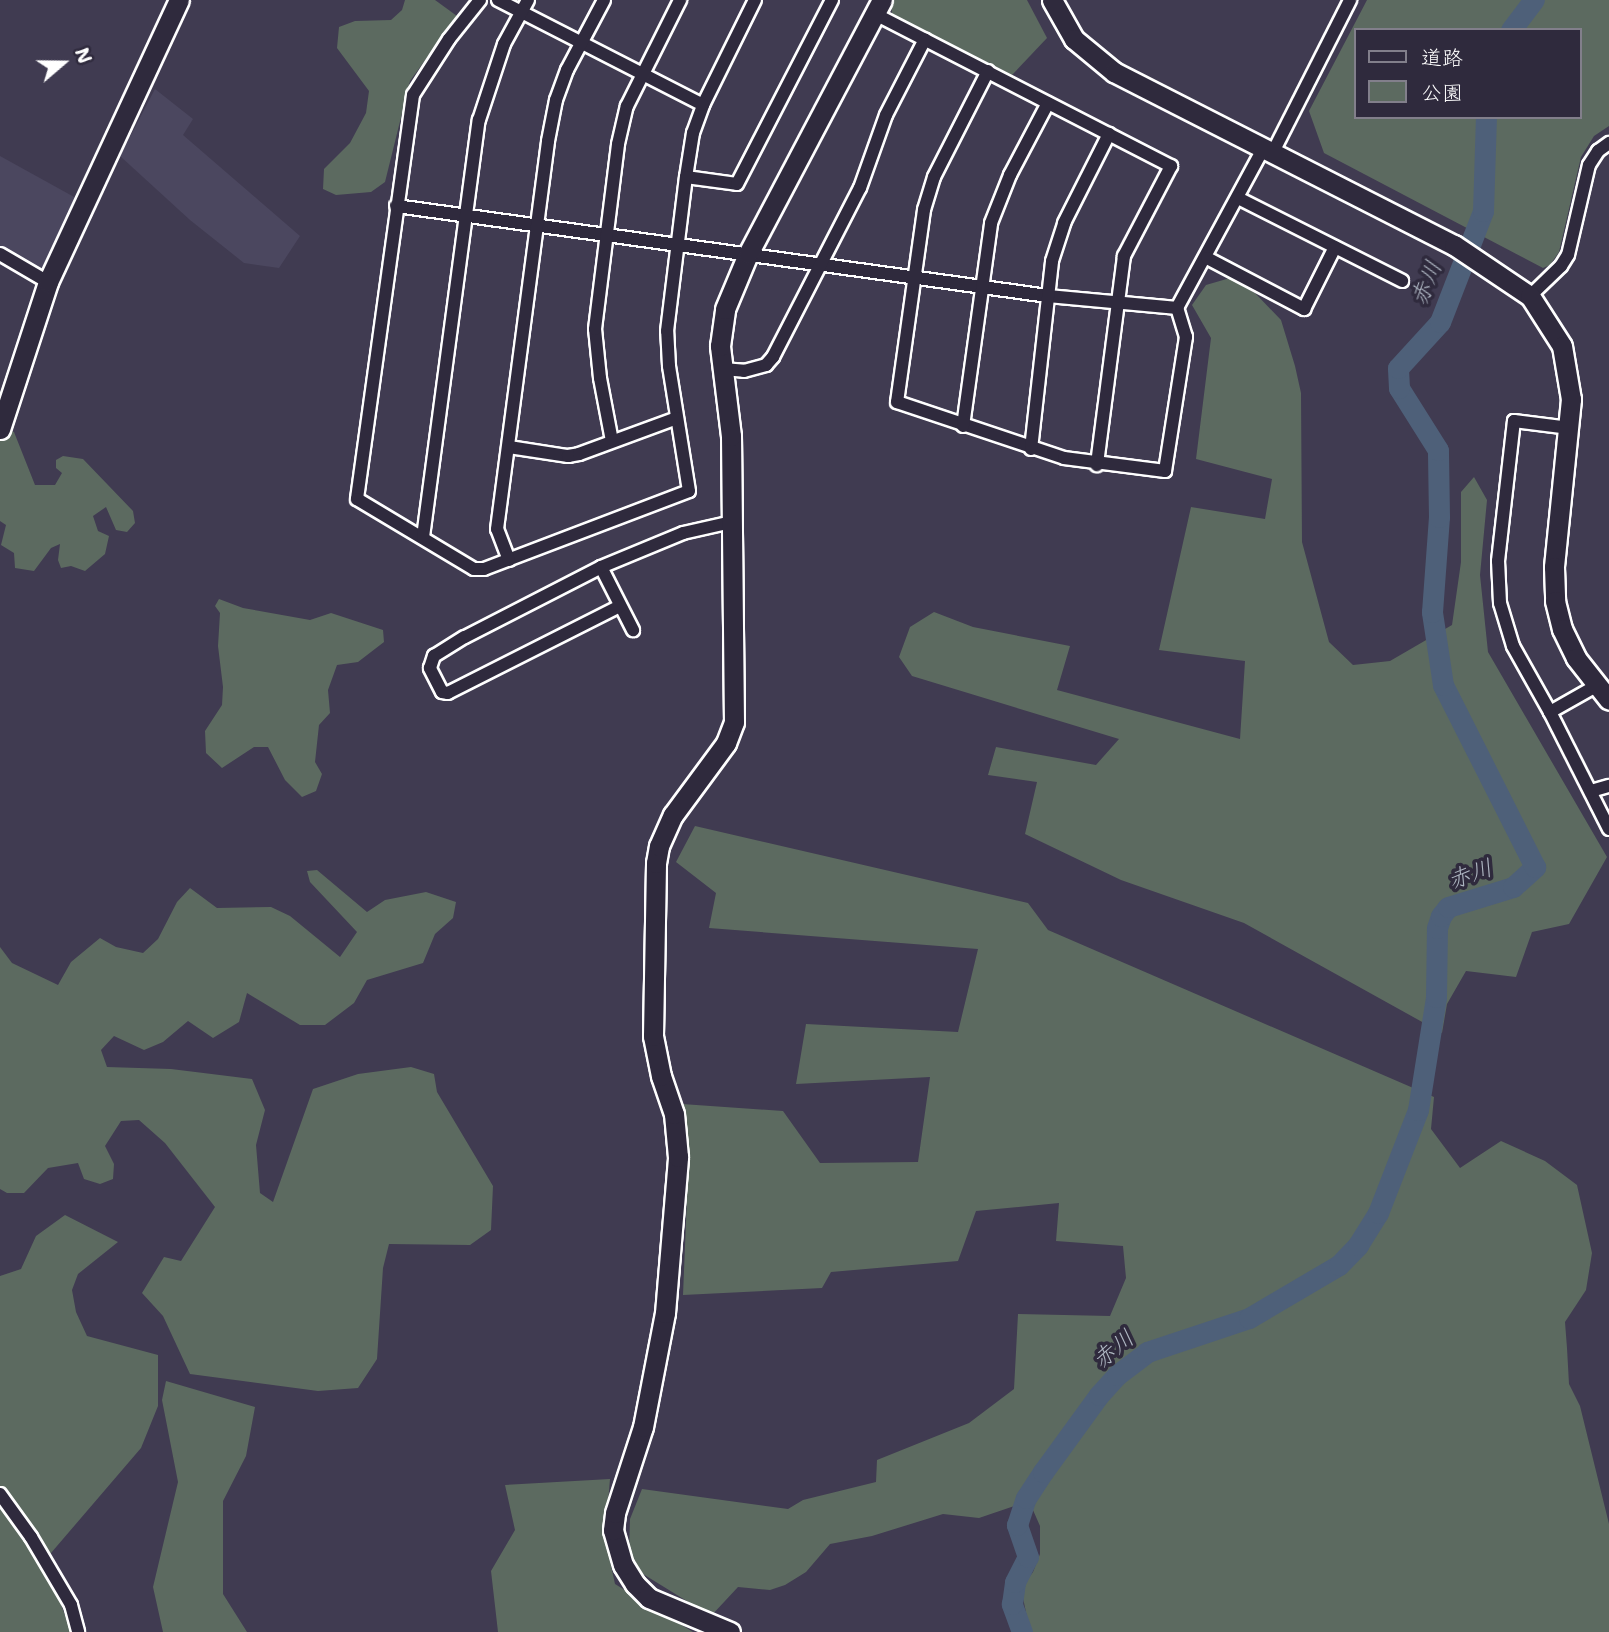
<!DOCTYPE html>
<meta charset="utf-8">
<style>
body{margin:0}
#map{position:relative;width:1609px;height:1632px;overflow:hidden;background:#403b51;font-family:"Shantell Sans","Klee One",sans-serif}
div>[style]{position:absolute}
[style*='--x']{left:calc(var(--x)*1px);top:calc(var(--y)*1px);width:calc(var(--w)*1px);rotate:calc(var(--a)*1deg)}
.built>*{inset:0;background:#4b475f}
.green>*{inset:0;background:#5c6a60}
.river>*{height:21px;margin:-10.5px;padding:0 10.5px;transform-origin:10.5px;border-radius:10.5px;background:#4e6079}
.roads{filter:drop-shadow(2px 0 #fff) drop-shadow(-2px 0 #fff) drop-shadow(0 2px #fff) drop-shadow(0 -2px #fff)}
.street>*{height:12px;margin:-6px;padding:0 6px;transform-origin:6px;border-radius:6px;background:#2f2a3d}
.secondary>*{height:19px;margin:-9.5px;padding:0 9.5px;transform-origin:9.5px;border-radius:9.5px;background:#2f2a3d}
span{translate:-50% -50%;white-space:nowrap;text-align:center;line-height:1.15;-webkit-text-stroke:7px #2f2a3d;paint-order:stroke}
.water-label{font-size:23px;color:#afb7c3;font-style:italic}
.legend{position:absolute;left:1354px;top:28px;width:228px;height:91px;box-sizing:border-box;background:#2f2a3d;border:2px solid #827f8b;margin:0;padding:9px 12px;list-style:none;font-size:21px;color:#fff}
.legend li{display:flex;align-items:center;gap:14px;height:35px}
.legend b{width:35px;border:2px solid #827f8b}
.north{position:absolute;left:28px;top:28px;width:70px;height:70px;-webkit-text-stroke:5px #2f2a3d;paint-order:stroke;rotate:70deg;font-size:19px;font-weight:700;line-height:28px;text-align:center;color:#fff}
.north::after{content:'';display:block;margin:auto;width:24px;height:32px;background:#fff;clip-path:polygon(50% 0,100% 100%,50% 72%,0 100%)}
</style>
<div id="map">
<div class="built">
<div style="clip-path:polygon(155px 89px,193px 119px,183px 135px,300px 236px,279px 268px,244px 263px,190px 220px,120px 156px)"></div>
<div style="clip-path:polygon(0 156px,76px 198px,41px 273px,0 248px)"></div>
</div>
<div class="green">
<div style="clip-path:polygon(405px 0,435px 0,457px 16px,410px 81px,385px 182px,371px 192px,336px 195px,323px 189px,324px 169px,350px 143px,366px 113px,369px 91px,337px 48px,339px 27px,355px 21px,391px 20px,402px 10px)"></div>
<div style="clip-path:polygon(891px 0,1027px 0,1047px 38px,1012px 75px,892px 14px)"></div>
<div style="clip-path:polygon(evenodd,1367px 0,1609px 0,1609px 126px,1594px 136px,1581px 157px,1559px 252px,1550px 265px,1543px 268px,1324px 153px,1309px 111px,1367px 0,1355px 30px,1579px 30px,1579px 117px,1355px 117px,1355px 30px)"></div>
<div style="clip-path:polygon(1230px 278px,1255px 293px,1281px 320px,1295px 366px,1301px 393px,1302px 542px,1329px 642px,1353px 665px,1390px 661px,1452px 625px,1461px 562px,1461px 492px,1474px 477px,1487px 500px,1480px 575px,1488px 652px,1607px 857px,1569px 924px,1532px 932px,1516px 977px,1466px 971px,1447px 1004px,1442px 1033px,1244px 923px,1121px 880px,1025px 834px,1037px 782px,988px 775px,996px 747px,1096px 765px,1119px 739px,912px 676px,899px 657px,910px 627px,934px 612px,973px 627px,1070px 646px,1057px 690px,1240px 739px,1245px 661px,1159px 650px,1191px 507px,1265px 519px,1272px 479px,1196px 459px,1211px 338px,1192px 305px,1206px 285px)"></div>
<div style="clip-path:polygon(0 427px,14px 432px,35px 485px,55px 485px,62px 473px,56px 468px,56px 460px,63px 456px,83px 459px,133px 511px,135px 523px,127px 532px,116px 530px,106px 507px,93px 516px,98px 531px,109px 536px,105px 554px,85px 571px,71px 566px,61px 568px,58px 560px,60px 544px,51px 548px,34px 571px,15px 568px,14px 553px,1px 545px,6px 525px,0 521px)"></div>
<div style="clip-path:polygon(219px 599px,243px 608px,310px 620px,331px 613px,383px 630px,384px 642px,358px 662px,337px 665px,328px 690px,330px 713px,319px 725px,315px 762px,322px 774px,316px 791px,302px 797px,285px 780px,268px 747px,254px 747px,222px 768px,206px 753px,205px 731px,222px 705px,223px 687px,218px 646px,220px 613px,215px 606px)"></div>
<div style="clip-path:polygon(695px 826px,1028px 903px,1048px 930px,1434px 1097px,1431px 1129px,1460px 1168px,1501px 1141px,1545px 1161px,1577px 1185px,1592px 1253px,1586px 1290px,1565px 1322px,1567px 1348px,1569px 1384px,1580px 1406px,1609px 1524px,1609px 1632px,1030px 1632px,1021px 1588px,1033px 1572px,1040px 1554px,1040px 1526px,1029px 1501px,979px 1518px,943px 1514px,872px 1536px,830px 1544px,806px 1572px,785px 1585px,770px 1590px,738px 1587px,711px 1616px,643px 1574px,629px 1551px,630px 1519px,642px 1489px,788px 1509px,803px 1500px,876px 1482px,877px 1460px,969px 1423px,1014px 1389px,1018px 1314px,1110px 1316px,1126px 1278px,1123px 1246px,1056px 1241px,1059px 1203px,976px 1211px,958px 1261px,831px 1272px,822px 1288px,683px 1295px,688px 1173px,682px 1104px,783px 1111px,820px 1163px,918px 1162px,930px 1077px,796px 1084px,806px 1024px,958px 1032px,978px 949px,709px 928px,716px 893px,676px 862px)"></div>
<div style="clip-path:polygon(317px 870px,367px 912px,385px 900px,426px 892px,456px 902px,453px 918px,435px 934px,423px 963px,367px 980px,354px 1003px,325px 1025px,300px 1025px,247px 993px,239px 1022px,213px 1038px,188px 1021px,163px 1042px,144px 1050px,114px 1036px,101px 1050px,107px 1067px,171px 1069px,252px 1079px,265px 1110px,256px 1145px,260px 1193px,273px 1202px,313px 1089px,358px 1074px,411px 1067px,434px 1074px,437px 1092px,493px 1186px,491px 1230px,470px 1245px,389px 1244px,383px 1268px,377px 1359px,358px 1388px,318px 1391px,190px 1374px,163px 1316px,142px 1293px,164px 1257px,181px 1261px,215px 1207px,165px 1143px,139px 1120px,121px 1121px,105px 1146px,114px 1164px,113px 1179px,100px 1184px,84px 1179px,78px 1163px,48px 1168px,24px 1193px,7px 1193px,0 1189px,0 947px,12px 963px,58px 985px,71px 962px,100px 938px,116px 947px,143px 953px,158px 939px,177px 902px,190px 888px,217px 908px,271px 907px,290px 916px,340px 957px,357px 932px,310px 882px,307px 871px)"></div>
<div style="clip-path:polygon(65px 1215px,118px 1242px,78px 1274px,72px 1290px,76px 1312px,87px 1336px,158px 1355px,158px 1406px,141px 1448px,45px 1560px,71px 1632px,0 1632px,0 1276px,21px 1269px,36px 1236px)"></div>
<div style="clip-path:polygon(166px 1381px,255px 1407px,246px 1456px,223px 1501px,223px 1594px,247px 1632px,163px 1632px,153px 1587px,178px 1482px,162px 1400px)"></div>
<div style="clip-path:polygon(610px 1479px,605px 1538px,615px 1584px,693px 1632px,498px 1632px,491px 1571px,515px 1530px,505px 1485px)"></div>
</div>
<div class="river">
<div style="--x:1511;--y:30;--w:38;--a:-53"></div>
<div style="--x:1022;--y:1632;--w:30;--a:-110"></div>
<div style="--x:1012;--y:1604;--w:22;--a:-82"></div>
<div style="--x:1015;--y:1582;--w:28;--a:-63"></div>
<div style="--x:1028;--y:1557;--w:34;--a:-109"></div>
<div style="--x:1017;--y:1525;--w:28;--a:-72"></div>
<div style="--x:1026;--y:1498;--w:31;--a:-57"></div>
<div style="--x:1043;--y:1472;--w:95;--a:-54"></div>
<div style="--x:1099;--y:1395;--w:27;--a:-48"></div>
<div style="--x:1117;--y:1375;--w:38;--a:-37"></div>
<div style="--x:1147;--y:1352;--w:108;--a:-18.4"></div>
<div style="--x:1249;--y:1318;--w:104;--a:-30.5"></div>
<div style="--x:1339;--y:1265;--w:28;--a:-46"></div>
<div style="--x:1358;--y:1245;--w:38;--a:-58"></div>
<div style="--x:1378;--y:1213;--w:110;--a:-68.8"></div>
<div style="--x:1418;--y:1110;--w:114;--a:-80.9"></div>
<div style="--x:1436;--y:997;--w:69;--a:-89.2"></div>
<div style="--x:1437;--y:928;--w:13;--a:-72"></div>
<div style="--x:1441;--y:916;--w:11;--a:-52"></div>
<div style="--x:1448;--y:907;--w:68;--a:-17.1"></div>
<div style="--x:1513;--y:887;--w:30;--a:-42"></div>
<div style="--x:1535;--y:867;--w:204;--a:-116.8"></div>
<div style="--x:1443;--y:685;--w:74;--a:-98.6"></div>
<div style="--x:1432;--y:612;--w:95;--a:-85.8"></div>
<div style="--x:1439;--y:517;--w:67;--a:-90.9"></div>
<div style="--x:1438;--y:450;--w:73;--a:-122.2"></div>
<div style="--x:1399;--y:388;--w:20;--a:-93"></div>
<div style="--x:1398;--y:368;--w:62;--a:-47.6"></div>
<div style="--x:1440;--y:322;--w:119;--a:-68.8"></div>
<div style="--x:1483;--y:211;--w:94;--a:-88.2"></div>
</div>
<div class="roads">
<div class="street">
<div style="--x:480;--y:0;--w:50;--a:128.5"></div>
<div style="--x:449;--y:39;--w:67;--a:122.7"></div>
<div style="--x:413;--y:95;--w:408;--a:97.9"></div>
<div style="--x:357;--y:499;--w:136;--a:30.9"></div>
<div style="--x:474;--y:569;--w:10;--a:0"></div>
<div style="--x:484;--y:569;--w:219;--a:-20.8"></div>
<div style="--x:689;--y:491;--w:127;--a:-99.1"></div>
<div style="--x:669;--y:366;--w:35;--a:-93"></div>
<div style="--x:667;--y:331;--w:155;--a:-83"></div>
<div style="--x:686;--y:177;--w:45;--a:-81"></div>
<div style="--x:693;--y:133;--w:30;--a:-70"></div>
<div style="--x:703;--y:105;--w:117;--a:-63.7"></div>
<div style="--x:498;--y:0;--w:230;--a:27.1"></div>
<div style="--x:875;--y:14;--w:333;--a:27.2"></div>
<div style="--x:1171;--y:166;--w:102;--a:117.6"></div>
<div style="--x:1124;--y:256;--w:211;--a:97.4"></div>
<div style="--x:988;--y:71;--w:119;--a:117"></div>
<div style="--x:934;--y:177;--w:34;--a:107"></div>
<div style="--x:924;--y:210;--w:194;--a:98"></div>
<div style="--x:897;--y:402;--w:176;--a:18.5"></div>
<div style="--x:1064;--y:458;--w:102;--a:7.3"></div>
<div style="--x:1165;--y:471;--w:136;--a:-81.1"></div>
<div style="--x:1186;--y:337;--w:30;--a:-107"></div>
<div style="--x:1177;--y:308;--w:181;--a:-61.6"></div>
<div style="--x:1272;--y:154;--w:173;--a:-63.1"></div>
<div style="--x:686;--y:177;--w:51;--a:7.8"></div>
<div style="--x:737;--y:184;--w:207;--a:-62.7"></div>
<div style="--x:1238;--y:198;--w:184;--a:26.8"></div>
<div style="--x:396;--y:206;--w:658;--a:7.86"></div>
<div style="--x:1048;--y:296;--w:130;--a:5.3"></div>
<div style="--x:0;--y:254;--w:56;--a:30.3"></div>
<div style="--x:1207;--y:258;--w:110;--a:27.7"></div>
<div style="--x:1304;--y:309;--w:69;--a:-63.4"></div>
<div style="--x:1530;--y:296;--w:43;--a:-44.1"></div>
<div style="--x:1561;--y:266;--w:13;--a:-58"></div>
<div style="--x:1568;--y:255;--w:92;--a:-76.9"></div>
<div style="--x:1589;--y:165;--w:17;--a:-57"></div>
<div style="--x:1598;--y:151;--w:14;--a:-36"></div>
<div style="--x:723;--y:369;--w:21;--a:5"></div>
<div style="--x:744;--y:371;--w:23;--a:-15"></div>
<div style="--x:766;--y:365;--w:11;--a:-49"></div>
<div style="--x:773;--y:357;--w:190;--a:-62.8"></div>
<div style="--x:860;--y:188;--w:77;--a:-70.4"></div>
<div style="--x:886;--y:115;--w:85;--a:-62.8"></div>
<div style="--x:963;--y:426;--w:205;--a:-82.1"></div>
<div style="--x:991;--y:223;--w:52;--a:-68.4"></div>
<div style="--x:1010;--y:175;--w:81;--a:-62.2"></div>
<div style="--x:612;--y:441;--w:64;--a:-100.8"></div>
<div style="--x:600;--y:378;--w:49;--a:-95.8"></div>
<div style="--x:595;--y:329;--w:186;--a:-82.9"></div>
<div style="--x:618;--y:144;--w:39;--a:-77"></div>
<div style="--x:627;--y:106;--w:119;--a:-63.4"></div>
<div style="--x:509;--y:447;--w:60;--a:8.7"></div>
<div style="--x:568;--y:456;--w:11;--a:-10"></div>
<div style="--x:579;--y:454;--w:104;--a:-20.2"></div>
<div style="--x:1031;--y:449;--w:189;--a:-83.6"></div>
<div style="--x:1052;--y:261;--w:40;--a:-72"></div>
<div style="--x:1064;--y:223;--w:100;--a:-63.2"></div>
<div style="--x:423;--y:537;--w:421;--a:-82.4"></div>
<div style="--x:479;--y:120;--w:80;--a:-71.8"></div>
<div style="--x:504;--y:44;--w:50;--a:-61.4"></div>
<div style="--x:509;--y:560;--w:33;--a:-111"></div>
<div style="--x:497;--y:529;--w:391;--a:-82.5"></div>
<div style="--x:548;--y:141;--w:42;--a:-79"></div>
<div style="--x:556;--y:100;--w:32;--a:-70"></div>
<div style="--x:567;--y:70;--w:79;--a:-62.1"></div>
<div style="--x:601;--y:567;--w:71;--a:63.1"></div>
<div style="--x:620;--y:606;--w:193;--a:153.2"></div>
<div style="--x:448;--y:693;--w:6;--a:-171"></div>
<div style="--x:442;--y:692;--w:27;--a:-117"></div>
<div style="--x:430;--y:668;--w:13;--a:-72"></div>
<div style="--x:434;--y:656;--w:36;--a:-32"></div>
<div style="--x:465;--y:637;--w:153;--a:-27.2"></div>
<div style="--x:601;--y:567;--w:89;--a:-22.5"></div>
<div style="--x:683;--y:533;--w:50;--a:-12.7"></div>
<div style="--x:1596;--y:686;--w:53;--a:150.5"></div>
<div style="--x:1550;--y:712;--w:131;--a:63.2"></div>
<div style="--x:1550;--y:712;--w:76;--a:-119.3"></div>
<div style="--x:1513;--y:646;--w:45;--a:-106.8"></div>
<div style="--x:1500;--y:603;--w:42;--a:-92.7"></div>
<div style="--x:1498;--y:561;--w:141;--a:-83.5"></div>
<div style="--x:1514;--y:421;--w:56;--a:7.1"></div>
<div style="--x:1591;--y:791;--w:19;--a:-16"></div>
<div style="--x:0;--y:1494;--w:53;--a:54.2"></div>
<div style="--x:31;--y:1537;--w:79;--a:59.5"></div>
<div style="--x:71;--y:1605;--w:28;--a:75"></div>
</div>
<div class="secondary">
<div style="--x:1052;--y:0;--w:45;--a:60.6"></div>
<div style="--x:1074;--y:39;--w:52;--a:39.5"></div>
<div style="--x:1114;--y:72;--w:381;--a:27"></div>
<div style="--x:1454;--y:245;--w:92;--a:33.9"></div>
<div style="--x:1530;--y:296;--w:59;--a:57.4"></div>
<div style="--x:1562;--y:346;--w:54;--a:80.4"></div>
<div style="--x:1571;--y:399;--w:169;--a:95.8"></div>
<div style="--x:1554;--y:567;--w:34;--a:88"></div>
<div style="--x:1555;--y:601;--w:29;--a:76"></div>
<div style="--x:1562;--y:629;--w:32;--a:64"></div>
<div style="--x:1576;--y:658;--w:53;--a:51.8"></div>
<div style="--x:0;--y:429;--w:155;--a:-71.9"></div>
<div style="--x:48;--y:282;--w:311;--a:-65.1"></div>
<div style="--x:730;--y:1632;--w:88;--a:-157.2"></div>
<div style="--x:649;--y:1598;--w:20;--a:-135"></div>
<div style="--x:635;--y:1584;--w:22;--a:-122"></div>
<div style="--x:623;--y:1565;--w:36;--a:-106"></div>
<div style="--x:613;--y:1530;--w:17;--a:-83"></div>
<div style="--x:615;--y:1513;--w:90;--a:-72"></div>
<div style="--x:643;--y:1427;--w:116;--a:-79.1"></div>
<div style="--x:665;--y:1313;--w:157;--a:-85.2"></div>
<div style="--x:678;--y:1157;--w:43;--a:-95.3"></div>
<div style="--x:674;--y:1114;--w:40;--a:-108.9"></div>
<div style="--x:661;--y:1076;--w:41;--a:-101.3"></div>
<div style="--x:653;--y:1036;--w:173;--a:-89"></div>
<div style="--x:656;--y:863;--w:17;--a:-80"></div>
<div style="--x:659;--y:846;--w:34;--a:-66"></div>
<div style="--x:673;--y:815;--w:89;--a:-53.6"></div>
<div style="--x:726;--y:743;--w:22;--a:-69"></div>
<div style="--x:734;--y:722;--w:286;--a:-90.6"></div>
<div style="--x:731;--y:436;--w:91;--a:-97"></div>
<div style="--x:720;--y:346;--w:37;--a:-82"></div>
<div style="--x:725;--y:309;--w:60;--a:-67.3"></div>
<div style="--x:748;--y:254;--w:287;--a:-62.2"></div>
</div>
</div>
<div class="water-label">
<span style="left:1426px;top:283px;rotate:-68deg">赤川</span>
<span style="left:1470px;top:874px;rotate:-19deg">赤川</span>
<span style="left:1113px;top:1349px;rotate:-39deg">赤川</span>
</div>
<ul class="legend">
<li><b style="height:9px;background:#2f2a3d"></b>道路</li>
<li><b style="height:19px;background:#5c6a60"></b>公園</li>
</ul>
<div class="north">N</div>
</div>
